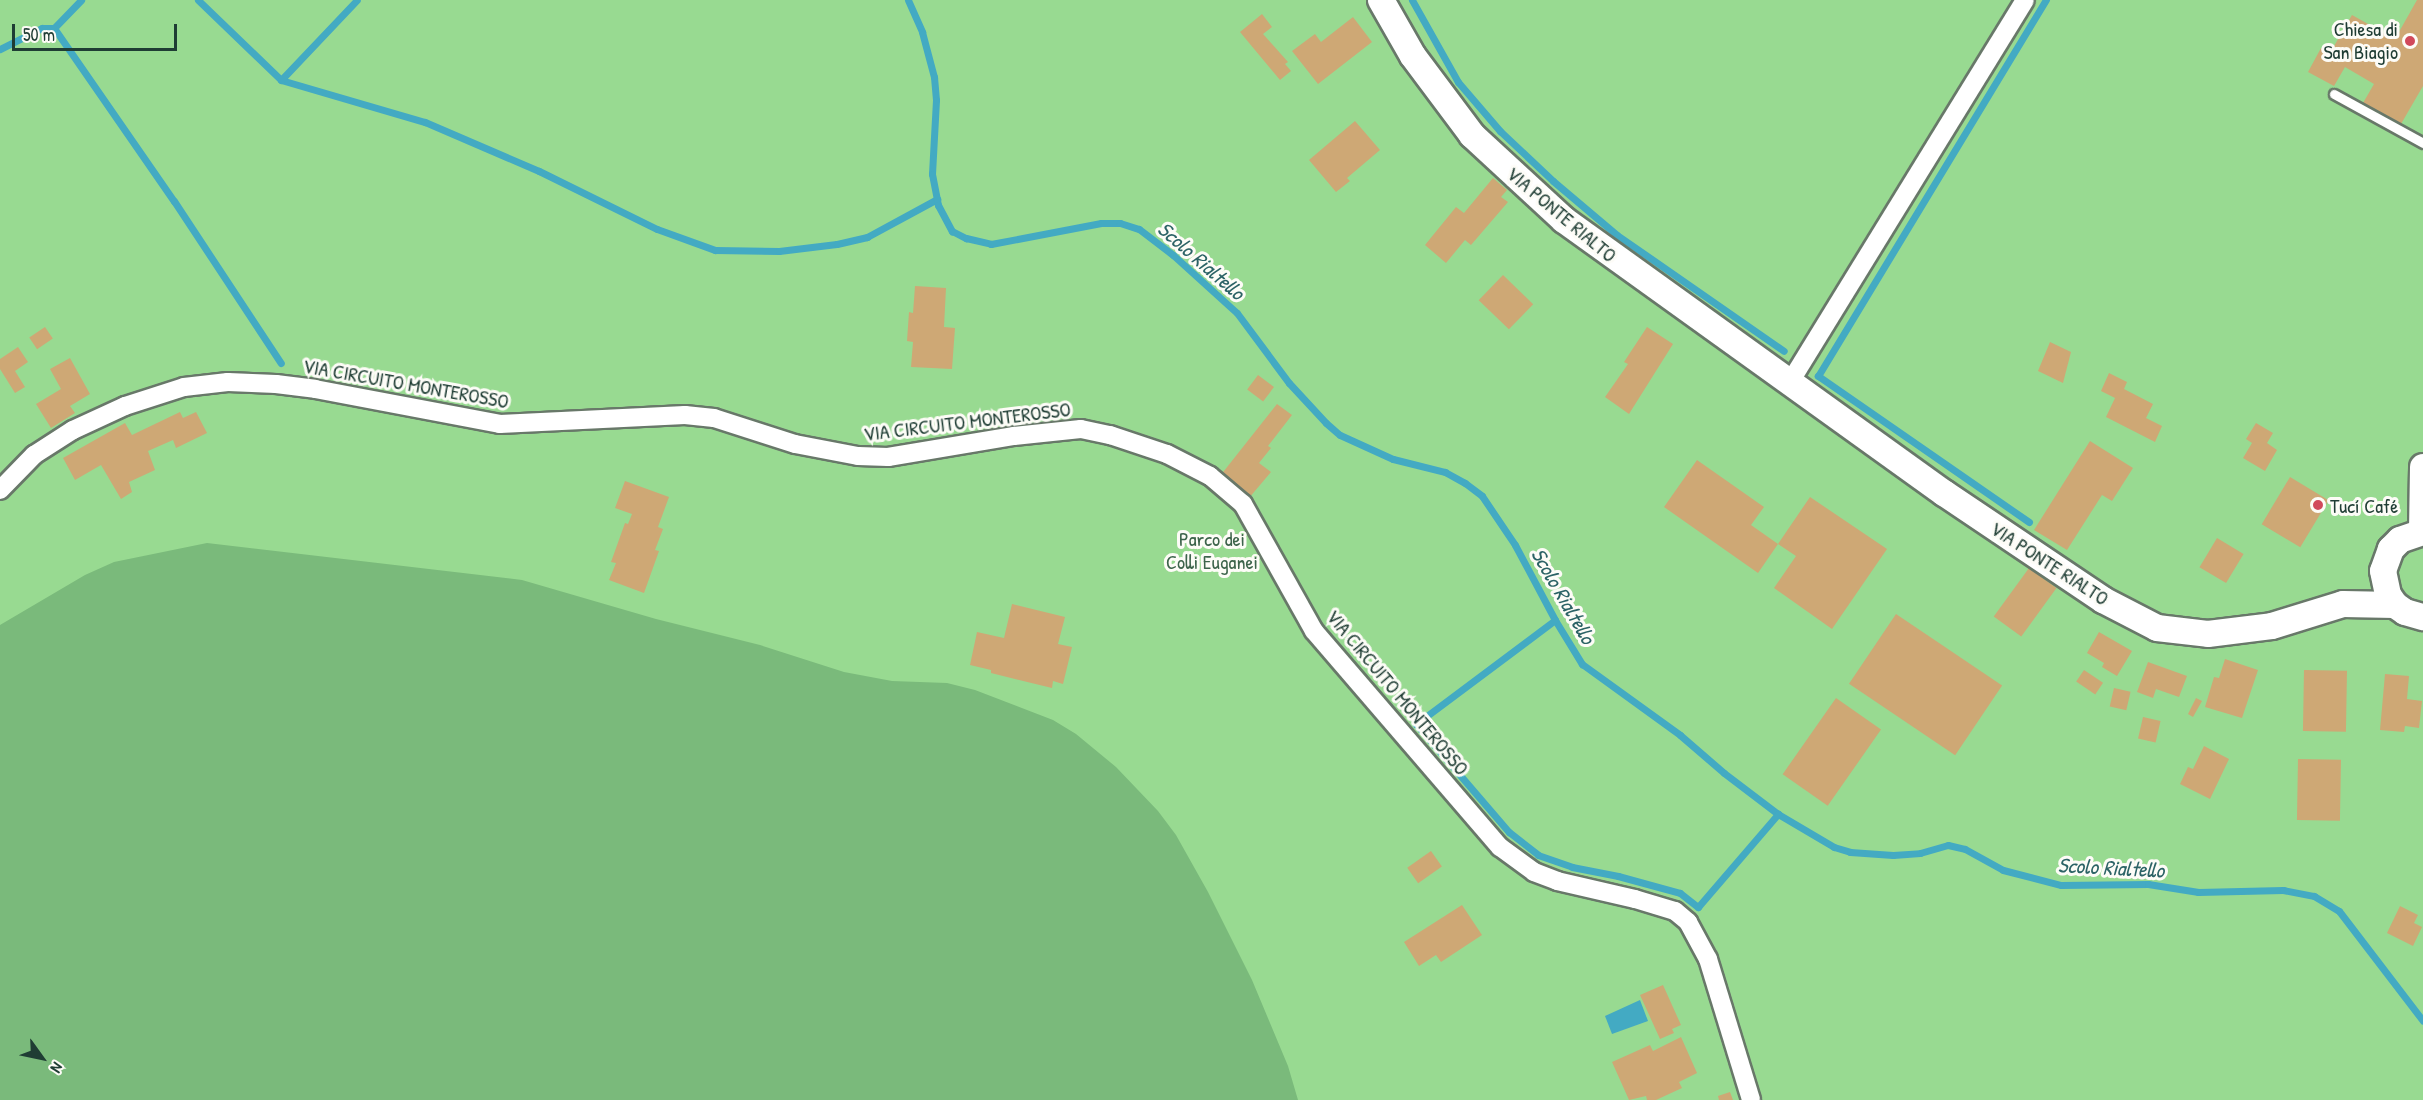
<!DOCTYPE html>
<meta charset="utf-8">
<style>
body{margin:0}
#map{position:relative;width:2423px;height:1100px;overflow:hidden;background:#f1e6cb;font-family:"Patrick Hand",sans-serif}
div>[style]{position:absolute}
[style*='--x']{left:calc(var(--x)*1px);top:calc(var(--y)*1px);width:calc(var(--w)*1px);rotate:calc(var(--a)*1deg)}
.green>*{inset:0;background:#98da91;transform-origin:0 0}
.forest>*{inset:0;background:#7aba7b}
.water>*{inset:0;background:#43aac3}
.stream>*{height:7px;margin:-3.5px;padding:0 3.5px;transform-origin:3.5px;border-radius:3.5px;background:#43aac3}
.building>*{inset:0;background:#cea875;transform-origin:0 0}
.roads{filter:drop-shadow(2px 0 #687869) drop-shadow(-2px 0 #687869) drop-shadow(0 2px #687869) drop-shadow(0 -2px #687869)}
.lane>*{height:9px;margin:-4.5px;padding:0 4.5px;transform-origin:4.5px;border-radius:4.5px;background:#fff}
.street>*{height:18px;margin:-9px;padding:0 9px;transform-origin:9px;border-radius:9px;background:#fff}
.secondary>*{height:26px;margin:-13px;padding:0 13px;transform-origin:13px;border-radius:13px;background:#fff}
.dots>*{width:16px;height:16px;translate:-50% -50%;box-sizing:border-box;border:3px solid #fdfcf7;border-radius:50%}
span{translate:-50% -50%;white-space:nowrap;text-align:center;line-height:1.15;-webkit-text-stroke:6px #fdfcf7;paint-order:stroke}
.poi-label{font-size:20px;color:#1f3d34}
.right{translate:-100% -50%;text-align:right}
.left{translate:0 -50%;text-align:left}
.street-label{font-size:20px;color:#1f3d34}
.park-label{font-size:20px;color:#3d644b}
.water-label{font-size:21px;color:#2c6366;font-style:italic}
.north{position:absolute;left:12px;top:1028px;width:60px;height:60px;-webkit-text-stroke:4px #fdfcf7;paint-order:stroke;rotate:123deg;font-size:16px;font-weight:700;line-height:24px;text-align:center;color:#1f3d34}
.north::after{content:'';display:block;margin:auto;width:21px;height:27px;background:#1f3d34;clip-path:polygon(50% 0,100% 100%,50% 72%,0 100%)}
.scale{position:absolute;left:12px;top:24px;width:165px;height:27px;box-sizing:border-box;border:3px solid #1f3d34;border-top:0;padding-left:8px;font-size:18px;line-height:21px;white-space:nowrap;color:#1f3d34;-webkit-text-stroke:4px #fdfcf7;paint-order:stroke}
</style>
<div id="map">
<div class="green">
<div style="left:0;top:0;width:2423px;height:1100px"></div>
</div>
<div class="forest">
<div style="clip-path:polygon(207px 543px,522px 580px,656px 619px,760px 645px,844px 672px,892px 681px,947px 683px,975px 690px,1053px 720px,1076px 734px,1116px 767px,1158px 811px,1176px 835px,1208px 892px,1252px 980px,1288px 1066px,1298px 1100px,0 1100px,0 625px,85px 575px,114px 562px)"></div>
</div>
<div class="water">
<div style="clip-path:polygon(1640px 1000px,1648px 1021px,1612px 1034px,1605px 1016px)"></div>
</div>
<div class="stream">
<div style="--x:198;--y:0;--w:115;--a:43.9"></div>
<div style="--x:281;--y:80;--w:150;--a:16.3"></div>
<div style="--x:425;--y:122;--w:124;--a:23.3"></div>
<div style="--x:539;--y:171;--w:131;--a:26.2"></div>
<div style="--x:657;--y:229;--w:62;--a:19.9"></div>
<div style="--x:715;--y:250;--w:64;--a:0.9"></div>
<div style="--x:779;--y:251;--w:58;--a:-6.9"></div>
<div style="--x:837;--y:244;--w:31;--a:-13"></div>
<div style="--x:867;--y:237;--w:80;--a:-28.5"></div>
<div style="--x:908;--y:0;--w:35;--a:66"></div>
<div style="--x:922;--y:32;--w:47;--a:75.1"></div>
<div style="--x:934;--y:77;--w:23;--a:85"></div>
<div style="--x:936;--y:100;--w:74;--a:93.1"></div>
<div style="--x:932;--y:174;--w:32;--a:79"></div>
<div style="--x:938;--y:205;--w:30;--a:62"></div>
<div style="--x:952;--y:231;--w:16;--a:27"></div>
<div style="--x:966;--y:238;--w:26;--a:13"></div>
<div style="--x:991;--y:244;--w:112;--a:-10.8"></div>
<div style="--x:1101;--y:223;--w:19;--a:0"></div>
<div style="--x:1120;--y:223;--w:20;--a:18"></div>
<div style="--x:1139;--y:229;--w:43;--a:37.4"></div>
<div style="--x:1173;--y:255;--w:86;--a:42.2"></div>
<div style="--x:1237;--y:313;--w:87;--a:53.4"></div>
<div style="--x:1289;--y:383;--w:54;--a:47.2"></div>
<div style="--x:1326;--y:423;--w:18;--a:41"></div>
<div style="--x:1340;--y:435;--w:58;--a:24.4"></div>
<div style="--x:1393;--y:459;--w:54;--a:14"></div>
<div style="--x:1445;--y:472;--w:23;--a:29"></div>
<div style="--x:1465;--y:483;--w:21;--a:37"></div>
<div style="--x:1482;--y:496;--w:59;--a:56"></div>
<div style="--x:1515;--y:545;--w:85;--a:61.9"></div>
<div style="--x:1555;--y:620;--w:52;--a:58.5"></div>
<div style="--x:1582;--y:664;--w:121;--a:35.9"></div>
<div style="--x:1680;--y:735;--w:58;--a:40.8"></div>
<div style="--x:1724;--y:773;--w:68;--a:37.2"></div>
<div style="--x:1778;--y:814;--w:65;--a:30.5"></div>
<div style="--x:1834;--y:847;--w:17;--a:17"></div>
<div style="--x:1850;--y:852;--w:43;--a:4"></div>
<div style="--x:1893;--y:855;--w:27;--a:-4"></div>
<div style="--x:1920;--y:853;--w:29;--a:-16"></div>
<div style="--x:1948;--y:845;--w:17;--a:13"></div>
<div style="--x:1965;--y:849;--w:43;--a:28.9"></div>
<div style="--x:2003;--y:870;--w:60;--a:14.5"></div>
<div style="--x:2061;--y:885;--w:87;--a:-0.7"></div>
<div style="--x:2148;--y:884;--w:51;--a:9.1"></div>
<div style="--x:2198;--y:892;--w:85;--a:-1.3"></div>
<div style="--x:2283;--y:890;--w:32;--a:11"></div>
<div style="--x:2314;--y:896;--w:29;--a:31"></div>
<div style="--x:2339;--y:911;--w:138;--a:52.6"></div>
<div style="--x:1412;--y:0;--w:94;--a:60.7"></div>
<div style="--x:1458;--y:82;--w:65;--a:49.4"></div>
<div style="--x:1500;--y:131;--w:73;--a:43.3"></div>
<div style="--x:1553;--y:181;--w:84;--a:40.2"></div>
<div style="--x:1617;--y:235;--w:203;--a:34.8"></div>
<div style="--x:54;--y:28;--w:211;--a:55.3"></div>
<div style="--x:174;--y:201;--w:194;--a:56.6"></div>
<div style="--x:0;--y:49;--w:47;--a:-26.6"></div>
<div style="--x:42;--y:28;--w:12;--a:0"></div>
<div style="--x:54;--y:28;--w:39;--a:-46"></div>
<div style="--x:281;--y:80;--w:110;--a:-46.5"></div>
<div style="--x:2029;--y:522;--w:257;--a:-145.3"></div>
<div style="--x:1818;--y:376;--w:440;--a:-58.8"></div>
<div style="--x:1555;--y:620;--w:174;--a:143.2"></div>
<div style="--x:1416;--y:724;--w:143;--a:49.3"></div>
<div style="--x:1509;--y:832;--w:37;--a:38"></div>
<div style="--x:1538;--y:855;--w:36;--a:19"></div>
<div style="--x:1572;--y:867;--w:47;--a:11.1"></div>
<div style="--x:1618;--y:876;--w:64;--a:15.3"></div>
<div style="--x:1680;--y:893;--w:23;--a:38"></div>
<div style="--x:1698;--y:907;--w:123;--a:-49.3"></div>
</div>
<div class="building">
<div style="clip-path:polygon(2417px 0,2423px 0,2423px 86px,2401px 124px,2363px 103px,2374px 84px,2345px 67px,2334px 86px,2308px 72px,2321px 48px,2330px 53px,2352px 15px,2395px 39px)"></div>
<div style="clip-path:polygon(1262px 14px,1272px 27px,1263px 34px,1288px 62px,1285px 64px,1291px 71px,1280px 80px,1240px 32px)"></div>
<div style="clip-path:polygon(1353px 17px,1372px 42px,1318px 84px,1292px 51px,1315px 34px,1321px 42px)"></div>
<div style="clip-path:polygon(1355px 121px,1380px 150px,1347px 178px,1350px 181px,1336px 192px,1309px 160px)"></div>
<div style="clip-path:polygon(1493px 178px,1507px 190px,1501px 197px,1508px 202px,1471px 245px,1465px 240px,1446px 263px,1425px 245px,1456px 207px,1464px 213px)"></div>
<div style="left:1503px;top:275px;width:42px;height:35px;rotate:44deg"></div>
<div style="clip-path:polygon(915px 286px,946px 288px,944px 327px,955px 328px,952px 369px,911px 367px,913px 342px,907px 341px,909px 312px,913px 313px)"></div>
<div style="left:45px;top:327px;width:14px;height:19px;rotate:56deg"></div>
<div style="clip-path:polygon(1647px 327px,1673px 344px,1629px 414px,1605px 397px,1628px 364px,1624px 362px)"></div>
<div style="clip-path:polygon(2050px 342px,2071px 352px,2063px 383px,2038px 371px)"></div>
<div style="clip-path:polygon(18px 347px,28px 362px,15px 371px,25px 387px,15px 393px,0 369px,0 359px)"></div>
<div style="clip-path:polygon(70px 358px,90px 394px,70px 406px,75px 413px,51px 428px,36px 404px,61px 389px,50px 369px)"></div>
<div style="clip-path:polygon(2109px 373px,2127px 382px,2124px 389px,2153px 404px,2146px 418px,2162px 426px,2155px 442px,2106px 417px,2115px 398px,2101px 391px)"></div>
<div style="left:1258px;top:375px;width:20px;height:18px;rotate:37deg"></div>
<div style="clip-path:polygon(1277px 404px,1292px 415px,1268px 446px,1271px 448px,1259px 463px,1271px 472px,1249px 498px,1220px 476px)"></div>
<div style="clip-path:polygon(180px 412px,183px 418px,196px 412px,207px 433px,176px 448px,173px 440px,148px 451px,155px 470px,129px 482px,132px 492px,121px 499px,101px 465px,75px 480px,63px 458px,125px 423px,132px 435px)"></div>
<div style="clip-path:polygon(2256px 423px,2273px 433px,2267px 443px,2277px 450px,2265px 471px,2243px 458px,2252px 443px,2246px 439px)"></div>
<div style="clip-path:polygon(2090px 441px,2133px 468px,2112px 501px,2102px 495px,2067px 550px,2034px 530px)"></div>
<div style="clip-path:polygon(1697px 460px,1764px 507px,1751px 525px,1778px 544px,1758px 573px,1664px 507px)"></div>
<div style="left:2290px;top:477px;width:45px;height:55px;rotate:31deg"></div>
<div style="clip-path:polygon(625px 481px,669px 497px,658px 527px,663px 529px,655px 550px,659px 551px,644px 593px,609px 580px,616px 563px,611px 562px,625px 523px,628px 524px,632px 514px,615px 508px)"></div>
<div style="clip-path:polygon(1810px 497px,1887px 549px,1832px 629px,1774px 588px,1796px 556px,1778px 544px)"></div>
<div style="left:2217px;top:538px;width:31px;height:34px;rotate:31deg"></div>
<div style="left:2029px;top:568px;width:34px;height:60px;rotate:36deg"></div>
<div style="clip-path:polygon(1012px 604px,1065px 617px,1058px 644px,1072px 647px,1063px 684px,1053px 681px,1052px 688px,991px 673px,991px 670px,970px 665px,977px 632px,1004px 638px)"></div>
<div style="left:1896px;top:614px;width:128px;height:84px;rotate:34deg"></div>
<div style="clip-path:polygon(2099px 632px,2132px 651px,2117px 676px,2102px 667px,2104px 663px,2087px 653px)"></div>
<div style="clip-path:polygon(2225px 659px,2258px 670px,2242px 718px,2205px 707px,2214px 677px,2219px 678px)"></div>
<div style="clip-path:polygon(2148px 662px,2187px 676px,2179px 697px,2156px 689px,2153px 698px,2137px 692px)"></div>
<div style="left:2084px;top:670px;width:23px;height:14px;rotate:34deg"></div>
<div style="left:2304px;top:670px;width:43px;height:61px;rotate:1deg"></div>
<div style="clip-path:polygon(2385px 674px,2409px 676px,2407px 699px,2422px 701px,2419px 728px,2405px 726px,2404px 732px,2380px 730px)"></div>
<div style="left:2114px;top:688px;width:17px;height:19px;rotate:13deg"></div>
<div style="left:1836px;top:698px;width:55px;height:93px;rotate:35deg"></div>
<div style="clip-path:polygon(2196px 698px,2202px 701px,2193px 717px,2188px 714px)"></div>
<div style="left:2143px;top:717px;width:18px;height:22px;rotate:13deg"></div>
<div style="clip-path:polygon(2204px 746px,2229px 759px,2210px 799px,2180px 784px,2188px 767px,2193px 769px)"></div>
<div style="left:2298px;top:759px;width:43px;height:61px;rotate:1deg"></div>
<div style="left:1431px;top:851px;width:19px;height:29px;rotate:55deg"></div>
<div style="clip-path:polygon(1462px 905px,1482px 935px,1441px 962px,1436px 955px,1419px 966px,1404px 942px)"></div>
<div style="clip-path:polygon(2400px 906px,2418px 915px,2414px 923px,2422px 927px,2413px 946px,2387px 933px)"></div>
<div style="clip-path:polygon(1663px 985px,1681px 1025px,1672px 1029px,1674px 1033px,1660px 1039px,1640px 995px)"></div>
<div style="clip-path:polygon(1681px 1037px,1697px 1073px,1679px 1082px,1682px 1088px,1656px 1100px,1647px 1100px,1646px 1096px,1629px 1100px,1612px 1062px,1650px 1045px,1653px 1051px)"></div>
<div style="clip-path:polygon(1730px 1092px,1733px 1100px,1719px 1100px,1718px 1096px)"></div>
</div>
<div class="roads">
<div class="lane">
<div style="--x:2334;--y:94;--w:102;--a:28.8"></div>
</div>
<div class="street">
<div style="--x:1790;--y:382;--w:448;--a:-58.4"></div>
<div style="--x:0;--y:490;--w:49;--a:-45.8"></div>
<div style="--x:34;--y:455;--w:46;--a:-32.7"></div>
<div style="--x:73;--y:430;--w:57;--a:-24.8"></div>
<div style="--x:125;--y:406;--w:62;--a:-17.9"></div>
<div style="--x:184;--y:387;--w:44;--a:-6.5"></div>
<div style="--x:228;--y:382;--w:48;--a:2.4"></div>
<div style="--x:276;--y:384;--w:39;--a:7"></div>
<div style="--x:315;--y:389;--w:188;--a:10.7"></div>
<div style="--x:500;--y:424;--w:185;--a:-2.8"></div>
<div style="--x:685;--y:415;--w:29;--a:6"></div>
<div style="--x:714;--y:418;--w:85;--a:17.8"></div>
<div style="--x:795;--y:444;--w:64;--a:10.8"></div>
<div style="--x:858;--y:456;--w:30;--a:2"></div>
<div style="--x:888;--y:457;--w:128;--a:-9.5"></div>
<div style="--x:1014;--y:436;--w:67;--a:-6"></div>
<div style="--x:1081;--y:429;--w:30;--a:12"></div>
<div style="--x:1110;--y:435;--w:60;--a:18.4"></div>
<div style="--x:1167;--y:454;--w:48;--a:27.1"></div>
<div style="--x:1210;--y:476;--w:43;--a:40.3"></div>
<div style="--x:1243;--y:504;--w:145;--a:60.8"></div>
<div style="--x:1314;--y:631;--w:285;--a:49.3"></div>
<div style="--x:1500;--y:847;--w:42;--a:36.3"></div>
<div style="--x:1534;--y:872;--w:25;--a:21"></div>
<div style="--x:1557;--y:881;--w:80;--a:13"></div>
<div style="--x:1635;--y:899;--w:42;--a:16.7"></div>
<div style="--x:1675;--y:911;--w:17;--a:40"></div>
<div style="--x:1688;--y:922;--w:42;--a:61.6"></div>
<div style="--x:1708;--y:959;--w:147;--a:73"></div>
</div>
<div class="secondary">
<div style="--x:1381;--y:0;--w:64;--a:60.3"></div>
<div style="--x:1413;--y:56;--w:99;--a:53.2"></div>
<div style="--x:1472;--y:135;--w:125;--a:42.7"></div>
<div style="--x:1564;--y:220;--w:468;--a:35.7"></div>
<div style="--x:1944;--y:493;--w:192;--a:33.9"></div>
<div style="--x:2103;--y:600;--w:61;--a:27.4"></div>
<div style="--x:2157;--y:628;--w:51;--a:6.7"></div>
<div style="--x:2208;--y:634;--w:64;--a:-7.1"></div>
<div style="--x:2272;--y:626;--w:74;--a:-17.2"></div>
<div style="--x:2343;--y:604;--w:52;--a:1.1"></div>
<div style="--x:2422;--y:532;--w:65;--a:-89.1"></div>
<div style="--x:2423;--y:532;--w:24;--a:161"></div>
<div style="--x:2400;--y:540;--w:13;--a:135"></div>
<div style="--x:2391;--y:549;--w:23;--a:110"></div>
<div style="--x:2383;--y:571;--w:25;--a:78"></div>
<div style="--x:2388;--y:595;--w:12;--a:55"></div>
<div style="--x:2395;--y:605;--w:12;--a:35"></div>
<div style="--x:2405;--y:612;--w:19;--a:16"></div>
</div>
</div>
<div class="dots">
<div style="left:2410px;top:41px;background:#d1495b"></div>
<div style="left:2318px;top:505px;background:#d1495b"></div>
</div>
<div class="poi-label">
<span class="right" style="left:2398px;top:40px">Chiesa di<br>San Biagio</span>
<span class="left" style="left:2330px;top:505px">Tucí Café</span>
</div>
<div class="street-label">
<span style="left:1562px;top:214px;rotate:40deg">VIA PONTE RIALTO</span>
<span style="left:406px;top:383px;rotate:10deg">VIA CIRCUITO MONTEROSSO</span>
<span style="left:967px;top:421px;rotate:-7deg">VIA CIRCUITO MONTEROSSO</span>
<span style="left:2050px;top:563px;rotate:33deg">VIA PONTE RIALTO</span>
<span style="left:1398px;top:692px;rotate:50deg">VIA CIRCUITO MONTEROSSO</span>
</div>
<div class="park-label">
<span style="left:1212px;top:550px">Parco dei<br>Colli Euganei</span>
</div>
<div class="water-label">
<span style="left:1201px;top:261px;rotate:41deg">Scolo Rialtello</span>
<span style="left:1563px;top:596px;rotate:60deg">Scolo Rialtello</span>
<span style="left:2111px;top:868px;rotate:3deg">Scolo Rialtello</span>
</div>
<div class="north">N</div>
<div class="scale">50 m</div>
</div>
